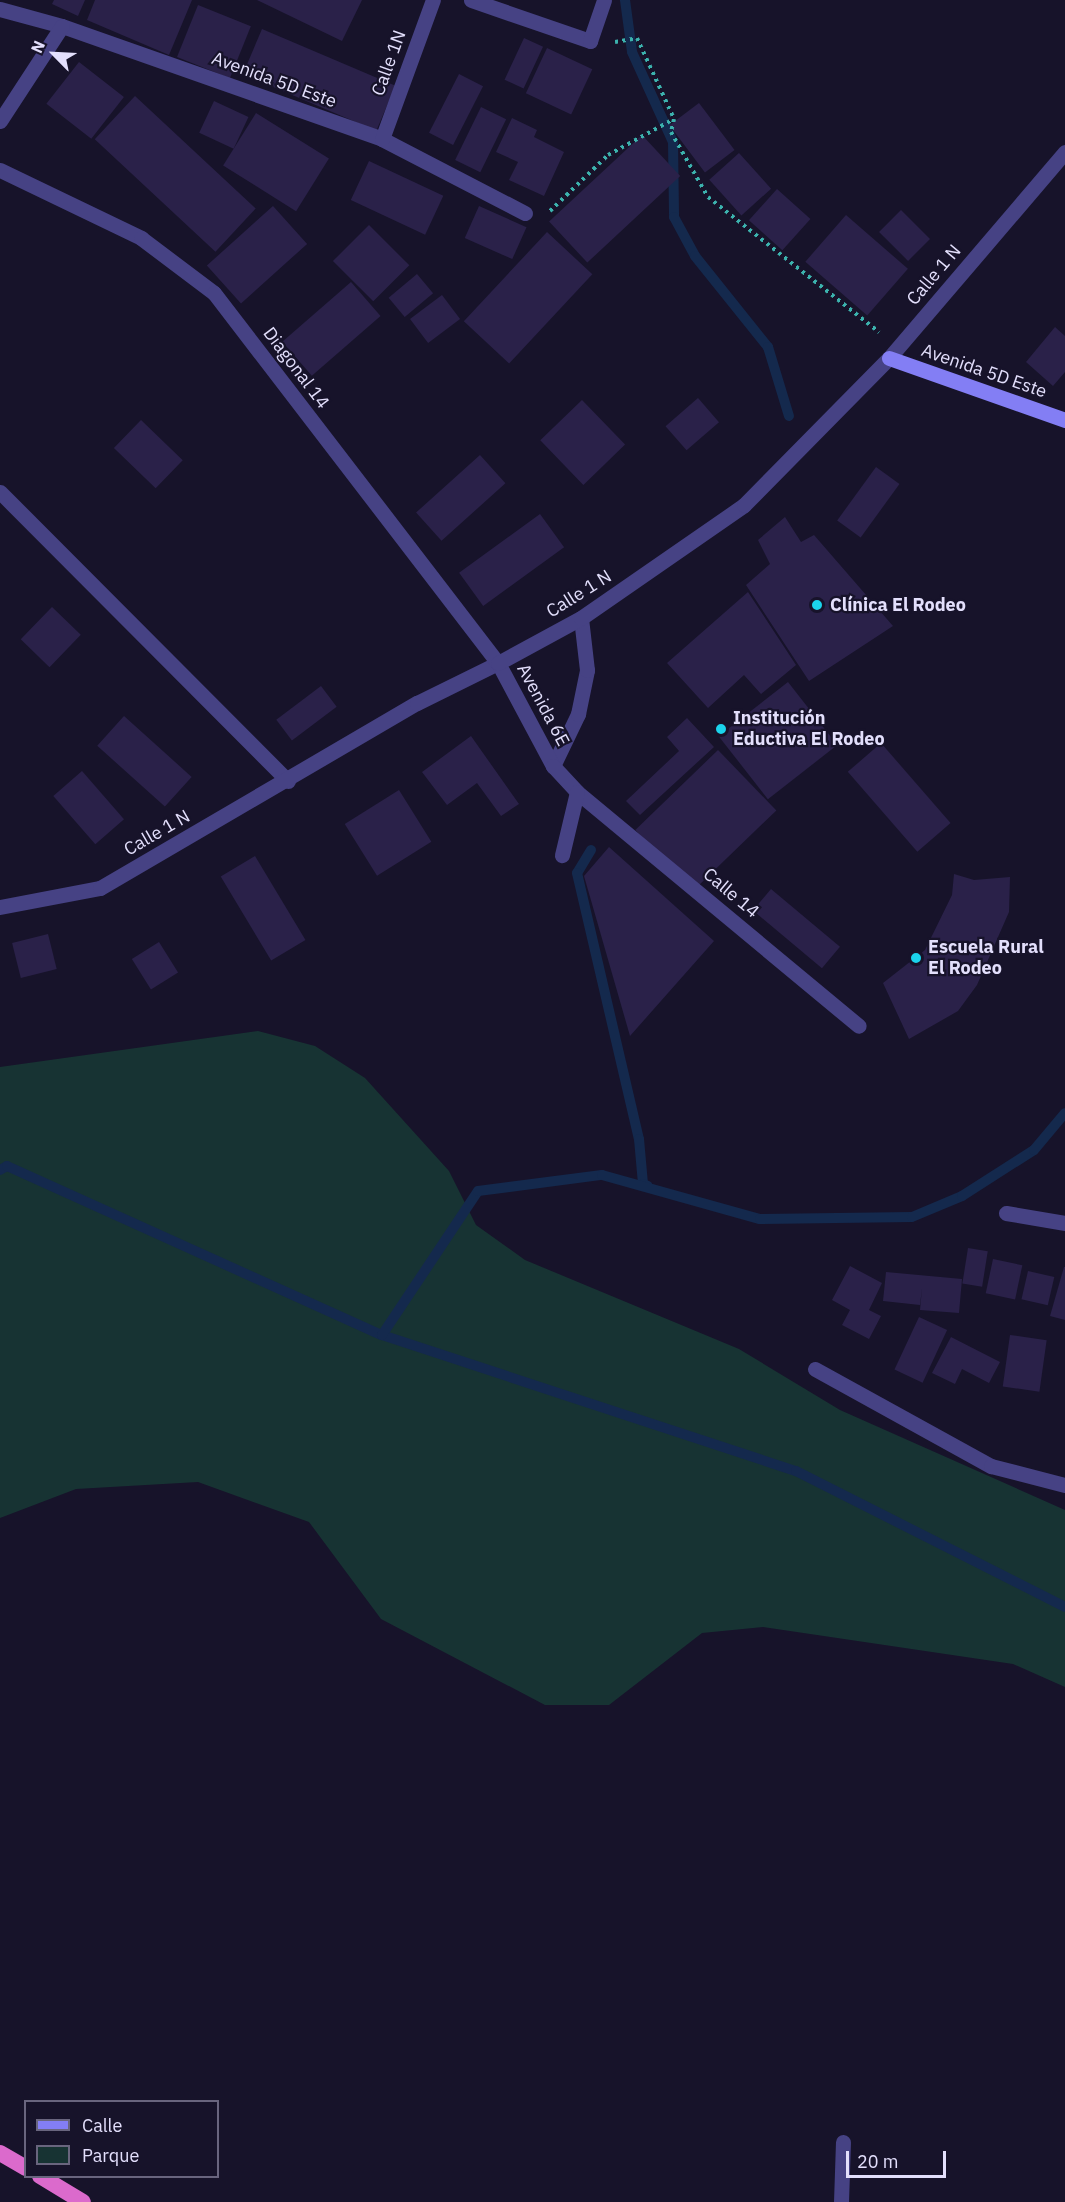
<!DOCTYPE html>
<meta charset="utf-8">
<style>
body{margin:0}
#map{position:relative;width:1065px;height:2202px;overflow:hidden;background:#17132a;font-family:"IBM Plex Sans",sans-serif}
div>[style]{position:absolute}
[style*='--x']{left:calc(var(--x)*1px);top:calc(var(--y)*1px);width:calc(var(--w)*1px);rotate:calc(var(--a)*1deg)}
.green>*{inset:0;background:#173333}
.stream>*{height:10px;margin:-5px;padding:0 5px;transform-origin:5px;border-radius:5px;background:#14294d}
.building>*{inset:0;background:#2a2149;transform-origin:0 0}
.path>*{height:4px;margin-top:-2px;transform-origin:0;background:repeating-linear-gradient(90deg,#3cb3ae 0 3px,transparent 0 7.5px)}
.service>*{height:15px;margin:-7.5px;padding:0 7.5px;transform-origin:7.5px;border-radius:7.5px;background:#464284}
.minor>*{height:15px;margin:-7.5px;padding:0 7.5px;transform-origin:7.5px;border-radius:7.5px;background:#464284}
.tertiary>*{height:15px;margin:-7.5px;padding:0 7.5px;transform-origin:7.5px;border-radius:7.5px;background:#464284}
.secondary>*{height:15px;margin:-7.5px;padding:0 7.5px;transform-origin:7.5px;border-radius:7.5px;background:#837ef4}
.trunk>*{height:16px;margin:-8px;padding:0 8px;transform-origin:8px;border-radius:8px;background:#db6acc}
.dots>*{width:16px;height:16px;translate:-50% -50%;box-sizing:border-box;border:3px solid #17132a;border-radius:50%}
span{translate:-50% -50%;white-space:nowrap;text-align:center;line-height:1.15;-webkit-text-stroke:4.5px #17132a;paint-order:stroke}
.street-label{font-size:18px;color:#e3dffc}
.poi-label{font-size:18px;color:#e3dffc;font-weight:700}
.left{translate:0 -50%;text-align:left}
.legend{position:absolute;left:24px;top:2100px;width:195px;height:78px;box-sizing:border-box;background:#17132a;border:2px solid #69657e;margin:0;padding:8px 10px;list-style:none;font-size:18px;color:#e3dffc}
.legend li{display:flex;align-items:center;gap:12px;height:30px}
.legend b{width:30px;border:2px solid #69657e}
.north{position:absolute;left:24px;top:24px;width:60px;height:60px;-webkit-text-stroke:4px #17132a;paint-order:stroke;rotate:294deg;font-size:16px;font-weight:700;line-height:24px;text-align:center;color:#e3dffc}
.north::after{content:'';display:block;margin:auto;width:21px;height:27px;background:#e3dffc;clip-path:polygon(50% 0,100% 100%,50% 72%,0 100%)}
.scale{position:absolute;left:846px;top:2151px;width:100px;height:27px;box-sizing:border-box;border:3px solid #e3dffc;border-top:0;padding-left:8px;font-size:18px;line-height:21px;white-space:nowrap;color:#e3dffc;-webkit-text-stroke:4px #17132a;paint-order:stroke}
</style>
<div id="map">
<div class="green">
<div style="clip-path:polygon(258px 1031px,315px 1046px,365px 1078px,449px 1171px,476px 1225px,525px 1260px,739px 1349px,840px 1410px,1065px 1510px,1065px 1687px,1013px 1664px,763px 1627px,702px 1633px,609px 1705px,545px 1705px,381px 1619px,309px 1522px,198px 1482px,76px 1489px,0 1518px,0 1067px)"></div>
</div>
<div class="stream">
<div style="--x:625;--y:0;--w:52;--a:82.3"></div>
<div style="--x:632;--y:52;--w:99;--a:65.5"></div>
<div style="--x:673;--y:142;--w:75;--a:89.2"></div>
<div style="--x:674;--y:217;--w:44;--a:61.7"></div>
<div style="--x:695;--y:256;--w:117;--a:51.3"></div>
<div style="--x:768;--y:347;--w:72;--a:73.1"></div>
<div style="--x:591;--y:850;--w:27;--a:121"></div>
<div style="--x:577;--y:873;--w:273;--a:76.9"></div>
<div style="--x:639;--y:1139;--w:45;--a:84.9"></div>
<div style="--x:643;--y:1184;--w:5;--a:22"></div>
<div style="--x:0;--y:1170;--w:8;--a:-30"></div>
<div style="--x:7;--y:1166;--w:411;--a:24.3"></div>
<div style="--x:382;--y:1335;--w:436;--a:18.2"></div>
<div style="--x:796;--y:1471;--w:301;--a:26.8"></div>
<div style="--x:382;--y:1335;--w:173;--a:-56.3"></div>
<div style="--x:478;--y:1191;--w:125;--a:-7.4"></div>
<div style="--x:602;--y:1175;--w:164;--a:15.6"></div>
<div style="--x:760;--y:1219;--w:152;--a:-0.8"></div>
<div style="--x:912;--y:1217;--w:54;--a:-22.8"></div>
<div style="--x:962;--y:1196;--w:85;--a:-32.6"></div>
<div style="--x:1034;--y:1150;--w:48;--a:-50"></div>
</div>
<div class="building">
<div style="clip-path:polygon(54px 0,85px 0,78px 16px,52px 4px)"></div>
<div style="clip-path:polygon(95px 0,192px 0,169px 55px,87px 20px)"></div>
<div style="clip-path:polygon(257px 0,362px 0,342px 41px)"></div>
<div style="left:198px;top:5px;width:57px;height:56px;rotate:22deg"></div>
<div style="left:262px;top:29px;width:145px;height:49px;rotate:23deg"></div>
<div style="left:524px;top:38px;width:21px;height:46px;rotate:25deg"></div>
<div style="left:547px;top:48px;width:50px;height:50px;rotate:25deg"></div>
<div style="left:79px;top:62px;width:57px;height:53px;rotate:38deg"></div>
<div style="left:459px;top:74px;width:27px;height:66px;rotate:27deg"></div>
<div style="left:135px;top:96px;width:165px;height:59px;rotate:43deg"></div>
<div style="left:214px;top:101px;width:38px;height:35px;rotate:25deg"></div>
<div style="left:699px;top:103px;width:59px;height:37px;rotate:53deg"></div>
<div style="left:481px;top:107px;width:28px;height:59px;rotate:26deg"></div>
<div style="left:256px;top:113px;width:86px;height:62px;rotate:32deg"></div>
<div style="clip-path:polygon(512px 118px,537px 130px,534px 137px,564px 152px,544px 196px,509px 180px,518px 162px,496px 152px)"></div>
<div style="left:642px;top:135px;width:56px;height:127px;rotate:47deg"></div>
<div style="left:739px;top:153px;width:48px;height:40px;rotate:48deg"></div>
<div style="left:369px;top:161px;width:82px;height:43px;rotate:25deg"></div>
<div style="left:777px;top:189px;width:45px;height:42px;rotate:42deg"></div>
<div style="left:273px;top:206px;width:51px;height:89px;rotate:48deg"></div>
<div style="left:479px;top:206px;width:52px;height:35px;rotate:24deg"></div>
<div style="left:901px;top:210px;width:41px;height:31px;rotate:45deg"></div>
<div style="left:846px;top:215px;width:82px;height:62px;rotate:41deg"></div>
<div style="left:369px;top:225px;width:57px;height:51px;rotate:45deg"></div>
<div style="left:547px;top:232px;width:62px;height:122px;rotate:43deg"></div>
<div style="left:417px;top:274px;width:25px;height:37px;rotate:50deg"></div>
<div style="left:351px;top:282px;width:45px;height:91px;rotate:49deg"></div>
<div style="left:442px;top:295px;width:30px;height:40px;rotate:53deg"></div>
<div style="clip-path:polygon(1055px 327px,1065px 336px,1065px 372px,1053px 386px,1026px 362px)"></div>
<div style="left:698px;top:398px;width:32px;height:43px;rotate:49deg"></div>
<div style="left:582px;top:400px;width:62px;height:58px;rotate:46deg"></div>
<div style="left:141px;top:420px;width:58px;height:39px;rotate:44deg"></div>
<div style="left:480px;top:455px;width:38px;height:86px;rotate:48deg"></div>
<div style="left:876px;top:467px;width:29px;height:66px;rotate:36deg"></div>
<div style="left:540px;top:514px;width:41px;height:100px;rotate:54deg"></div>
<div style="clip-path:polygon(785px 517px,801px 542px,814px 535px,893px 626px,809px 681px,746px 585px,770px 564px,758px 540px)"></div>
<div style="clip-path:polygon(748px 592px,796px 665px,761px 694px,744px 675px,708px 708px,667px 663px)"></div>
<div style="left:52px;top:607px;width:40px;height:45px;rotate:44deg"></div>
<div style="left:788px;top:682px;width:80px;height:88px;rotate:52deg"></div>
<div style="left:321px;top:686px;width:26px;height:56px;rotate:53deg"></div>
<div style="left:124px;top:716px;width:91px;height:40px;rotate:42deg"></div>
<div style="clip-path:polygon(687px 718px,714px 747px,640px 815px,626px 801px,679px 751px,667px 737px)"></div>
<div style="clip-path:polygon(471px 736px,519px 804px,501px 816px,477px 783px,447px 805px,422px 772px)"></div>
<div style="left:881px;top:743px;width:106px;height:44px;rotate:49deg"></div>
<div style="left:718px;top:750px;width:84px;height:115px;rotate:46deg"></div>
<div style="left:82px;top:771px;width:64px;height:38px;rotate:49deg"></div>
<div style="left:399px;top:790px;width:61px;height:64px;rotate:58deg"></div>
<div style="clip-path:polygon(609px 847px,714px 941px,630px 1036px,584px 876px)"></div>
<div style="left:255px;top:856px;width:98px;height:40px;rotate:59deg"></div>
<div style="clip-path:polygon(954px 874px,974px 880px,1010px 877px,1009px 912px,977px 985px,958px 1011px,909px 1039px,883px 983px,925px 950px,952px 895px)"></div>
<div style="left:771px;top:889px;width:90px;height:28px;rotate:40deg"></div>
<div style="left:48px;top:934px;width:36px;height:37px;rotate:76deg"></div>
<div style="left:159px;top:942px;width:36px;height:32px;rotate:58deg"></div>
<div style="left:968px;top:1248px;width:20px;height:36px;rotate:9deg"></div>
<div style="left:993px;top:1259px;width:30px;height:35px;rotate:12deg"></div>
<div style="clip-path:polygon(850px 1266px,882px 1283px,869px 1310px,881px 1316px,869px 1339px,842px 1325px,850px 1310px,832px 1300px)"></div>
<div style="clip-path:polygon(1064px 1267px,1065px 1267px,1065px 1320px,1050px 1316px)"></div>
<div style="left:1028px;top:1271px;width:27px;height:29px;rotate:13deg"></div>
<div style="clip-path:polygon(886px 1272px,962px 1279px,959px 1313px,920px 1310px,922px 1288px,920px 1305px,883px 1301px)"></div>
<div style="left:919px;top:1317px;width:31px;height:58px;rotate:25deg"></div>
<div style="left:1010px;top:1335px;width:37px;height:52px;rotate:8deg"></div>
<div style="clip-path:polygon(951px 1337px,1000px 1362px,989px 1383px,962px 1369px,955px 1384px,932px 1373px)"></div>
</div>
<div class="path">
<div style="--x:615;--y:42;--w:22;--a:-10"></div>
<div style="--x:637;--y:38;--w:89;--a:65.4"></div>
<div style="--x:674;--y:119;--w:13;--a:103"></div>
<div style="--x:671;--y:132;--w:75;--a:60.4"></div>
<div style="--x:708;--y:197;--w:218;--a:38.3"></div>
<div style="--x:550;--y:211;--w:81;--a:-44"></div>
<div style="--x:608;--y:155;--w:75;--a:-28.6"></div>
</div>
<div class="service">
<div style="--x:471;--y:0;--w:126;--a:19"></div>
<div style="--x:590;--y:41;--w:43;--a:-71.1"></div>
<div style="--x:0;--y:9;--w:64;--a:15.3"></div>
<div style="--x:62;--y:26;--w:339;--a:19.4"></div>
<div style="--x:382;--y:139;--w:161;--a:27.4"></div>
<div style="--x:0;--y:121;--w:113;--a:-56.9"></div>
<div style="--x:382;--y:139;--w:148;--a:-69.9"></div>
<div style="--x:841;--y:2202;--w:60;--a:-88.1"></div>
</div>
<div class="minor">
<div style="--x:889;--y:358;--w:271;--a:-49.5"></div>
<div style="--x:0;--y:492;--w:408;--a:45.1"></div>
<div style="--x:553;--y:766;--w:58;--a:-64.3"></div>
<div style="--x:578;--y:714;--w:45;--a:-78.4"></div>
<div style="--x:587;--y:670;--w:52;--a:-96.6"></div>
<div style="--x:577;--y:792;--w:366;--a:39.7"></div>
<div style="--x:0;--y:907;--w:102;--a:-10.8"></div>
<div style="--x:100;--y:888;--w:367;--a:-30.3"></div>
<div style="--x:417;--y:703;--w:90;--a:-26.3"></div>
<div style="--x:498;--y:663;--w:117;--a:61.9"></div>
<div style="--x:553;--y:766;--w:35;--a:47"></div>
<div style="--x:577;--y:792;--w:65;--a:103.4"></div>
<div style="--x:1006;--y:1213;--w:60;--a:9.6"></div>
<div style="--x:815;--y:1369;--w:201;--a:28.9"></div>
<div style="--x:991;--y:1466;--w:76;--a:14.4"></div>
</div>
<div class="tertiary">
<div style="--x:0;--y:170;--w:157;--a:25.7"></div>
<div style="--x:141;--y:238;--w:91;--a:37"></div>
<div style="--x:214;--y:293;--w:466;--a:52.5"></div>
<div style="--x:498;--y:663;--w:94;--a:-28.5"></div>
<div style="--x:581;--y:618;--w:198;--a:-34.7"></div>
<div style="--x:744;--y:505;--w:206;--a:-45.4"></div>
</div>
<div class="secondary">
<div style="--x:889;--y:358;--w:187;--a:19.4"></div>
</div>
<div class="trunk">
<div style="--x:0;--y:2153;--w:30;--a:30"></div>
<div style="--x:40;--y:2176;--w:50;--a:31.2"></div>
</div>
<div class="dots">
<div style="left:817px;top:605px;background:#1bd3ec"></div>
<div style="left:721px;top:729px;background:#1bd3ec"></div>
<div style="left:916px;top:958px;background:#1bd3ec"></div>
</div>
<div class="street-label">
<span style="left:389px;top:63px;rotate:-70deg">Calle 1N</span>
<span style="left:274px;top:80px;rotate:20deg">Avenida 5D Este</span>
<span style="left:934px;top:275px;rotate:-50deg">Calle 1 N</span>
<span style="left:296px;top:368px;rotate:53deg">Diagonal 14</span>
<span style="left:984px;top:371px;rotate:19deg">Avenida 5D Este</span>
<span style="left:579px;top:594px;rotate:-32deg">Calle 1 N</span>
<span style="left:543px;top:705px;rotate:62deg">Avenida 6E</span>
<span style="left:157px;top:833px;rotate:-30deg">Calle 1 N</span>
<span style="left:731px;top:893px;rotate:40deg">Calle 14</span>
</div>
<div class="poi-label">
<span class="left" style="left:830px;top:605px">Clínica El Rodeo</span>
<span class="left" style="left:733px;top:729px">Institución<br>Eductiva El Rodeo</span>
<span class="left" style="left:928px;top:958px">Escuela Rural<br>El Rodeo</span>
</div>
<ul class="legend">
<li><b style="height:8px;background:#837ef4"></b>Calle</li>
<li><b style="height:16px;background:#173333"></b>Parque</li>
</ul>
<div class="north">N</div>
<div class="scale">20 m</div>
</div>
